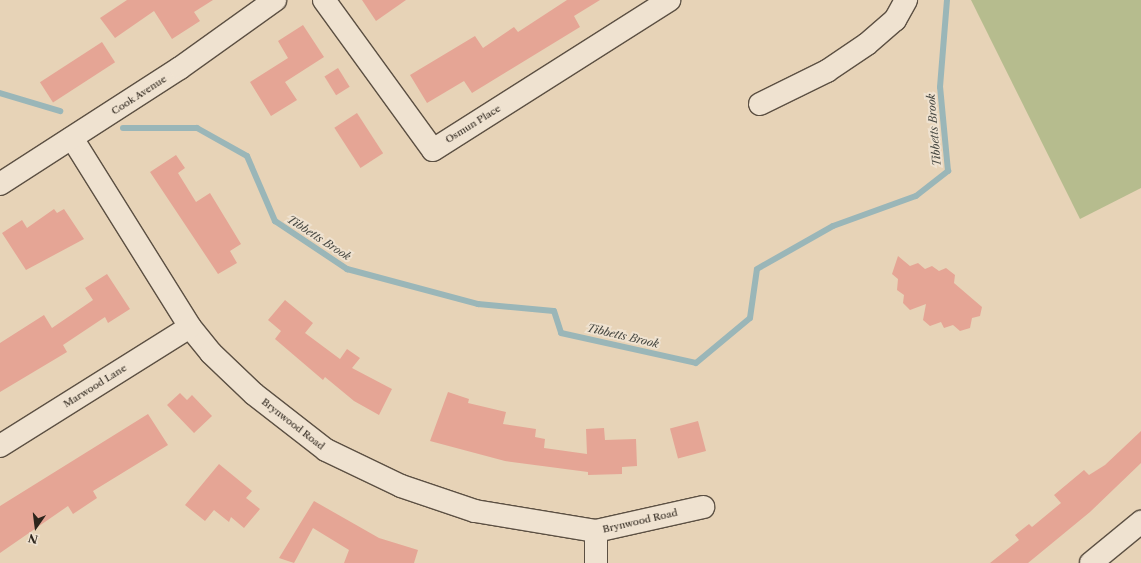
<!DOCTYPE html>
<style>
body{margin:0}
#map{position:relative;width:1141px;height:563px;overflow:hidden;background:#e7d3b7;font-family:"Libre Caslon Text",serif}
div>[style]{position:absolute}
[style*='--x']{left:calc(var(--x)*1px);top:calc(var(--y)*1px);width:calc(var(--w)*1px);rotate:calc(var(--a)*1deg)}
.green>*{inset:0;background:#b6bc8e}
.stream>*{height:6px;margin:-3px;padding:0 3px;transform-origin:3px;border-radius:3px;background:#9ab6b8}
.building>*{inset:0;background:#e5a595;transform-origin:0 0}
.roads{filter:drop-shadow(1px 0 #5c5043) drop-shadow(-1px 0 #5c5043) drop-shadow(0 1px #5c5043) drop-shadow(0 -1px #5c5043)}
.minor>*{height:22px;margin:-11px;padding:0 11px;transform-origin:11px;border-radius:11px;background:#efe2d0}
span{translate:-50% -50%;white-space:nowrap;text-align:center;line-height:1.15;-webkit-text-stroke:4px #efe2d0;paint-order:stroke}
.street-label{font-size:10px;color:#2d251c}
.water-label{font-size:11px;color:#484943;font-style:italic}
.north{position:absolute;left:16px;top:507px;width:40px;height:40px;-webkit-text-stroke:3px #efe2d0;paint-order:stroke;rotate:194deg;font-size:11px;font-weight:700;line-height:16px;text-align:center;color:#2d251c}
.north::after{content:'';display:block;margin:auto;width:14px;height:18px;background:#2d251c;clip-path:polygon(50% 0,100% 100%,50% 72%,0 100%)}
</style>
<div id="map">
<div class="green">
<div style="clip-path:polygon(971px 0,1141px 0,1141px 188px,1080px 219px)"></div>
</div>
<div class="stream">
<div style="--x:0;--y:93;--w:63;--a:16.7"></div>
<div style="--x:123;--y:128;--w:74;--a:0"></div>
<div style="--x:197;--y:128;--w:57;--a:29.2"></div>
<div style="--x:247;--y:156;--w:71;--a:66.7"></div>
<div style="--x:275;--y:221;--w:87;--a:33.7"></div>
<div style="--x:347;--y:269;--w:136;--a:15"></div>
<div style="--x:478;--y:304;--w:76;--a:5.3"></div>
<div style="--x:554;--y:311;--w:23;--a:72"></div>
<div style="--x:561;--y:333;--w:138;--a:12.5"></div>
<div style="--x:696;--y:363;--w:70;--a:-39.8"></div>
<div style="--x:750;--y:318;--w:49;--a:-81.9"></div>
<div style="--x:757;--y:269;--w:87;--a:-29.5"></div>
<div style="--x:833;--y:226;--w:88;--a:-19.9"></div>
<div style="--x:916;--y:196;--w:41;--a:-38"></div>
<div style="--x:948;--y:171;--w:84;--a:-95.4"></div>
<div style="--x:940;--y:87;--w:87;--a:-85.4"></div>
</div>
<div class="building">
<div style="clip-path:polygon(127px 0,213px 0,194px 12px,200px 21px,172px 39px,154px 11px,115px 38px,100px 18px)"></div>
<div style="clip-path:polygon(362px 0,406px 0,376px 21px)"></div>
<div style="clip-path:polygon(567px 0,600px 0,574px 16px,580px 27px,472px 93px,464px 81px,427px 103px,410px 75px,475px 36px,483px 48px,514px 27px,518px 32px)"></div>
<div style="clip-path:polygon(303px 25px,324px 57px,285px 82px,297px 100px,271px 116px,250px 82px,288px 58px,278px 41px)"></div>
<div style="left:102px;top:42px;width:24px;height:74px;rotate:57deg"></div>
<div style="left:338px;top:68px;width:22px;height:16px;rotate:58deg"></div>
<div style="left:357px;top:113px;width:48px;height:27px;rotate:57deg"></div>
<div style="clip-path:polygon(176px 155px,185px 168px,178px 173px,196px 202px,210px 193px,241px 244px,230px 251px,237px 263px,218px 274px,150px 172px)"></div>
<div style="clip-path:polygon(54px 209px,57px 213px,64px 209px,84px 239px,26px 270px,2px 233px,22px 220px,27px 228px)"></div>
<div style="clip-path:polygon(898px 256px,910px 266px,918px 263px,925px 269px,932px 266px,939px 271px,946px 268px,955px 275px,954px 283px,982px 307px,980px 316px,972px 318px,970px 328px,960px 331px,953px 325px,944px 328px,941px 322px,930px 326px,923px 320px,926px 304px,910px 310px,903px 303px,904px 295px,897px 290px,898px 279px,892px 274px)"></div>
<div style="clip-path:polygon(107px 274px,130px 309px,108px 323px,105px 317px,63px 345px,67px 352px,0 392px,0 343px,44px 315px,52px 328px,93px 300px,85px 288px)"></div>
<div style="clip-path:polygon(285px 300px,313px 323px,305px 333px,340px 359px,347px 349px,360px 358px,352px 368px,392px 389px,379px 415px,354px 401px,325px 377px,323px 380px,275px 339px,281px 331px,268px 320px)"></div>
<div style="clip-path:polygon(448px 392px,469px 399px,468px 403px,506px 412px,503px 424px,536px 429px,535px 437px,545px 439px,544px 448px,587px 454px,586px 429px,604px 428px,605px 440px,636px 439px,637px 466px,622px 467px,622px 474px,588px 475px,588px 472px,505px 461px,430px 441px)"></div>
<div style="clip-path:polygon(180px 393px,187px 400px,192px 395px,212px 416px,194px 433px,167px 405px)"></div>
<div style="clip-path:polygon(148px 414px,168px 445px,93px 491px,97px 498px,73px 514px,68px 506px,0 553px,0 506px)"></div>
<div style="left:698px;top:421px;width:31px;height:29px;rotate:75deg"></div>
<div style="clip-path:polygon(1141px 431px,1141px 463px,1090px 512px,1028px 563px,990px 563px,1019px 540px,1015px 535px,1029px 524px,1032px 527px,1061px 503px,1054px 495px,1084px 470px,1089px 475px,1105px 465px)"></div>
<div style="clip-path:polygon(219px 464px,252px 491px,246px 498px,260px 509px,244px 528px,231px 517px,229px 522px,214px 510px,205px 521px,185px 505px)"></div>
<div style="clip-path:polygon(314px 501px,379px 538px,418px 550px,414px 563px,344px 563px,349px 550px,313px 528px,294px 563px,279px 558px)"></div>
</div>
<div class="roads">
<div class="minor">
<div style="--x:324;--y:0;--w:185;--a:54"></div>
<div style="--x:433;--y:150;--w:280;--a:-32.4"></div>
<div style="--x:760;--y:104;--w:75;--a:-26.2"></div>
<div style="--x:827;--y:71;--w:48;--a:-34"></div>
<div style="--x:867;--y:44;--w:37;--a:-41"></div>
<div style="--x:895;--y:20;--w:23;--a:-61"></div>
<div style="--x:72;--y:138;--w:223;--a:58"></div>
<div style="--x:190;--y:327;--w:33;--a:51"></div>
<div style="--x:211;--y:353;--w:59;--a:43.6"></div>
<div style="--x:254;--y:394;--w:91;--a:37.9"></div>
<div style="--x:326;--y:450;--w:83;--a:25.6"></div>
<div style="--x:401;--y:486;--w:78;--a:18.7"></div>
<div style="--x:475;--y:511;--w:123;--a:9.4"></div>
<div style="--x:596;--y:531;--w:110;--a:-12.6"></div>
<div style="--x:0;--y:184;--w:214;--a:-32.8"></div>
<div style="--x:180;--y:68;--w:117;--a:-35.6"></div>
<div style="--x:0;--y:446;--w:224;--a:-32.1"></div>
<div style="--x:596;--y:563;--w:32;--a:-90"></div>
<div style="--x:1091;--y:563;--w:65;--a:-39.4"></div>
</div>
</div>
<div class="street-label">
<span style="left:139px;top:95px;rotate:-33deg">Cook Avenue</span>
<span style="left:473px;top:124px;rotate:-32deg">Osmun Place</span>
<span style="left:95px;top:386px;rotate:-32deg">Marwood Lane</span>
<span style="left:293px;top:424px;rotate:38deg">Brynwood Road</span>
<span style="left:640px;top:521px;rotate:-13deg">Brynwood Road</span>
</div>
<div class="water-label">
<span style="left:934px;top:130px;rotate:-95deg">Tibbetts Brook</span>
<span style="left:319px;top:238px;rotate:33deg">Tibbetts Brook</span>
<span style="left:623px;top:336px;rotate:13deg">Tibbetts Brook</span>
</div>
<div class="north">N</div>
</div>
